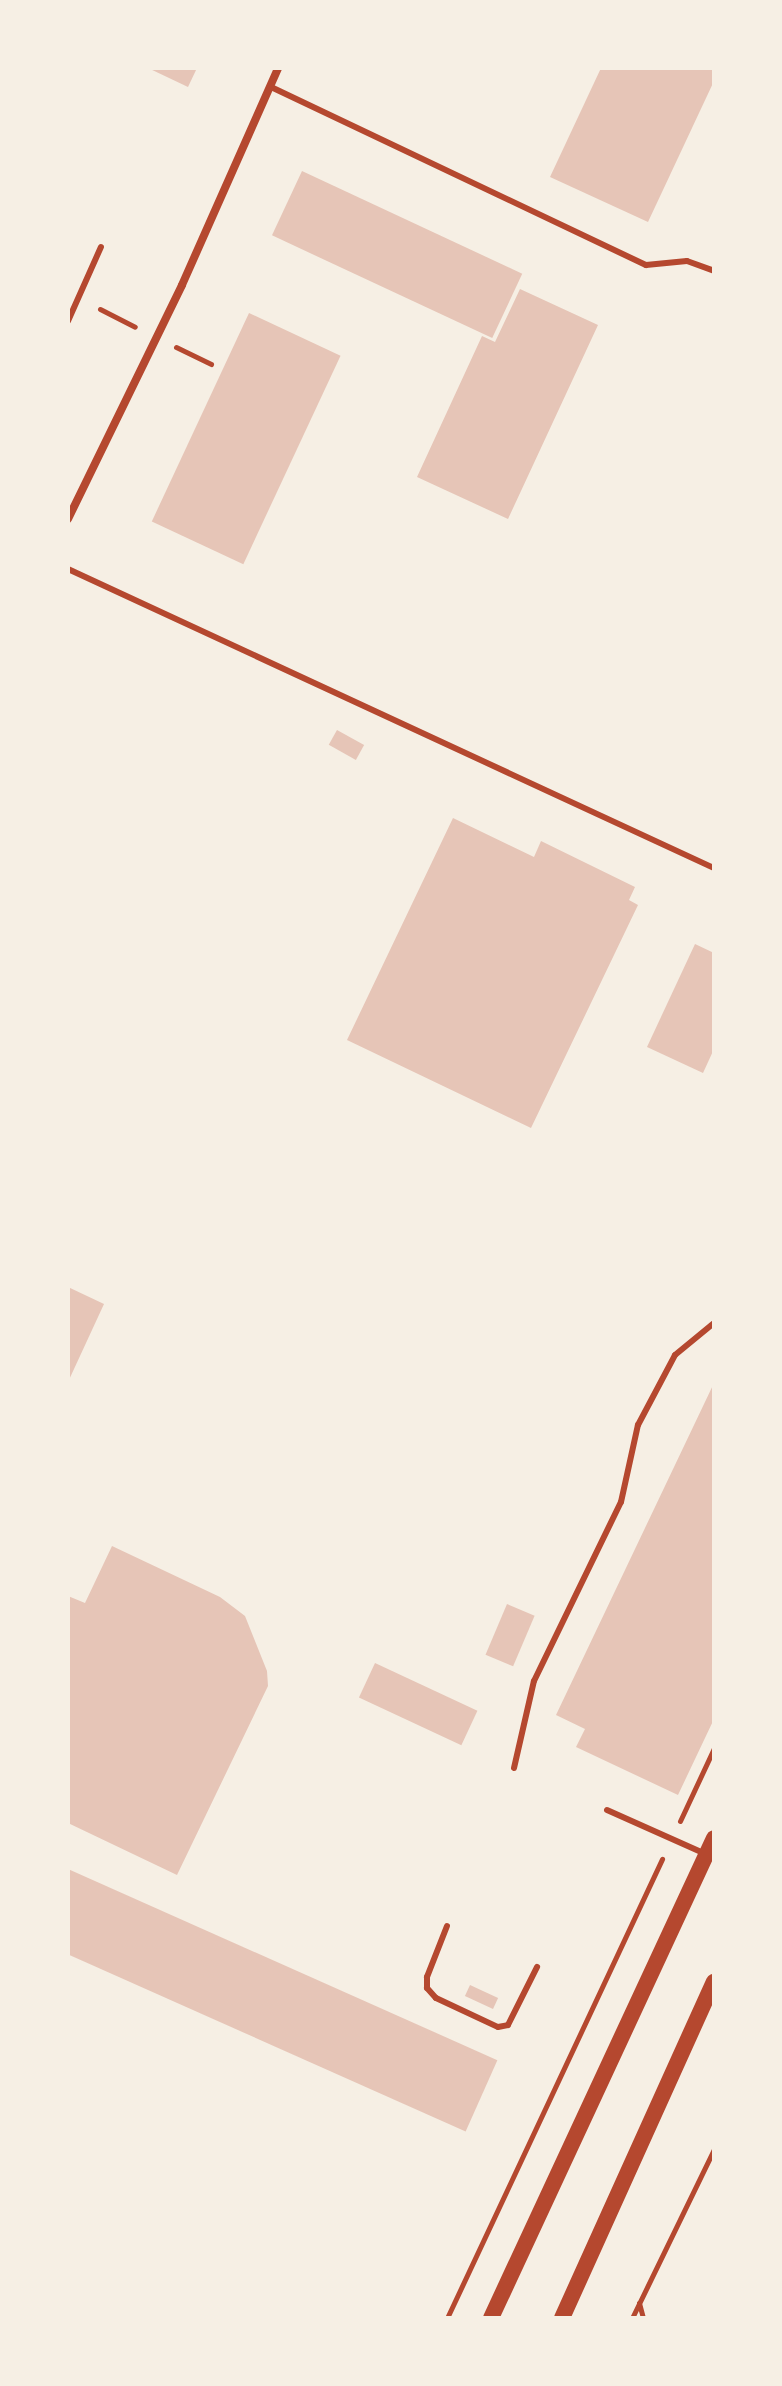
<!DOCTYPE html>
<style>
body{margin:0}
#map{position:relative;width:782px;height:2386px;overflow:hidden;background:#f6efe4;font-family:"DM Sans",sans-serif}
div>[style]{position:absolute}
[style*='--x']{left:calc(var(--x)*1px);top:calc(var(--y)*1px);width:calc(var(--w)*1px);rotate:calc(var(--a)*1deg)}
.building>*{inset:0;background:#e6c5b7;transform-origin:0 0}
.path>*{height:5px;margin:-2.5px;padding:0 2.5px;transform-origin:2.5px;border-radius:2.5px;background:#b5482f}
.service>*{height:6px;margin:-3px;padding:0 3px;transform-origin:3px;border-radius:3px;background:#b5482f}
.minor>*{height:8px;margin:-4px;padding:0 4px;transform-origin:4px;border-radius:4px;background:#b5482f}
.secondary>*{height:16px;margin:-8px;padding:0 8px;transform-origin:8px;border-radius:8px;background:#b5482f}
span{translate:-50% -50%;white-space:nowrap;text-align:center;line-height:1.15;-webkit-text-stroke:8px #f6efe4;paint-order:stroke}
.frame{position:absolute;inset:0;border:70px solid #f6efe4;pointer-events:none}
</style>
<div id="map">
<div class="building">
<div style="clip-path:polygon(148px 68px,197px 68px,188px 87px)"></div>
<div style="clip-path:polygon(601px 68px,714px 68px,714px 81px,648px 222px,550px 177px)"></div>
<div style="left:302px;top:171px;width:243px;height:71px;rotate:25deg"></div>
<div style="clip-path:polygon(520px 289px,598px 325px,508px 519px,417px 477px,482px 336px,495px 342px)"></div>
<div style="left:249px;top:313px;width:101px;height:230px;rotate:25deg"></div>
<div style="left:337px;top:730px;width:31px;height:17px;rotate:29deg"></div>
<div style="clip-path:polygon(453px 818px,534px 857px,541px 841px,635px 887px,629px 900px,638px 905px,531px 1128px,347px 1040px)"></div>
<div style="clip-path:polygon(695px 944px,714px 953px,714px 1049px,703px 1073px,647px 1047px)"></div>
<div style="clip-path:polygon(68px 1287px,104px 1304px,68px 1382px)"></div>
<div style="clip-path:polygon(714px 1383px,714px 1719px,678px 1795px,576px 1747px,585px 1729px,556px 1715px)"></div>
<div style="clip-path:polygon(112px 1546px,220px 1597px,245px 1616px,267px 1671px,268px 1686px,177px 1875px,68px 1823px,68px 1596px,85px 1603px)"></div>
<div style="left:507px;top:1604px;width:30px;height:55px;rotate:23deg"></div>
<div style="left:375px;top:1663px;width:113px;height:38px;rotate:25deg"></div>
<div style="left:68px;top:1869px;width:470px;height:78px;rotate:24deg"></div>
<div style="left:470px;top:1985px;width:31px;height:12px;rotate:25deg"></div>
</div>
<div class="path">
<div style="--x:100;--y:309;--w:39;--a:27"></div>
<div style="--x:176;--y:347;--w:39;--a:26"></div>
<div style="--x:680;--y:1821;--w:81;--a:-65"></div>
<div style="--x:639;--y:2303;--w:16;--a:75"></div>
<div style="--x:447;--y:2318;--w:507;--a:-64.9"></div>
<div style="--x:632;--y:2318;--w:188;--a:-64.1"></div>
</div>
<div class="service">
<div style="--x:271;--y:87;--w:415;--a:25.4"></div>
<div style="--x:646;--y:265;--w:41;--a:-5.6"></div>
<div style="--x:687;--y:261;--w:29;--a:20"></div>
<div style="--x:68;--y:321;--w:81;--a:-66"></div>
<div style="--x:68;--y:569;--w:712;--a:24.84"></div>
<div style="--x:514;--y:1768;--w:89;--a:-77.1"></div>
<div style="--x:534;--y:1681;--w:199;--a:-64.1"></div>
<div style="--x:621;--y:1502;--w:79;--a:-77.6"></div>
<div style="--x:638;--y:1425;--w:79;--a:-62.1"></div>
<div style="--x:675;--y:1355;--w:50;--a:-39.4"></div>
<div style="--x:607;--y:1810;--w:108;--a:24"></div>
<div style="--x:447;--y:1926;--w:55;--a:111.4"></div>
<div style="--x:427;--y:1977;--w:11;--a:90"></div>
<div style="--x:427;--y:1988;--w:13;--a:48"></div>
<div style="--x:436;--y:1998;--w:68;--a:25.1"></div>
<div style="--x:498;--y:2027;--w:10;--a:-11"></div>
<div style="--x:508;--y:2025;--w:65;--a:-63.4"></div>
</div>
<div class="minor">
<div style="--x:68;--y:519;--w:260;--a:-64"></div>
<div style="--x:182;--y:285;--w:237;--a:-66.1"></div>
</div>
<div class="secondary">
<div style="--x:491;--y:2318;--w:529;--a:-65.08"></div>
<div style="--x:562;--y:2318;--w:369;--a:-65.7"></div>
</div>
<div class="frame"></div>
</div>
